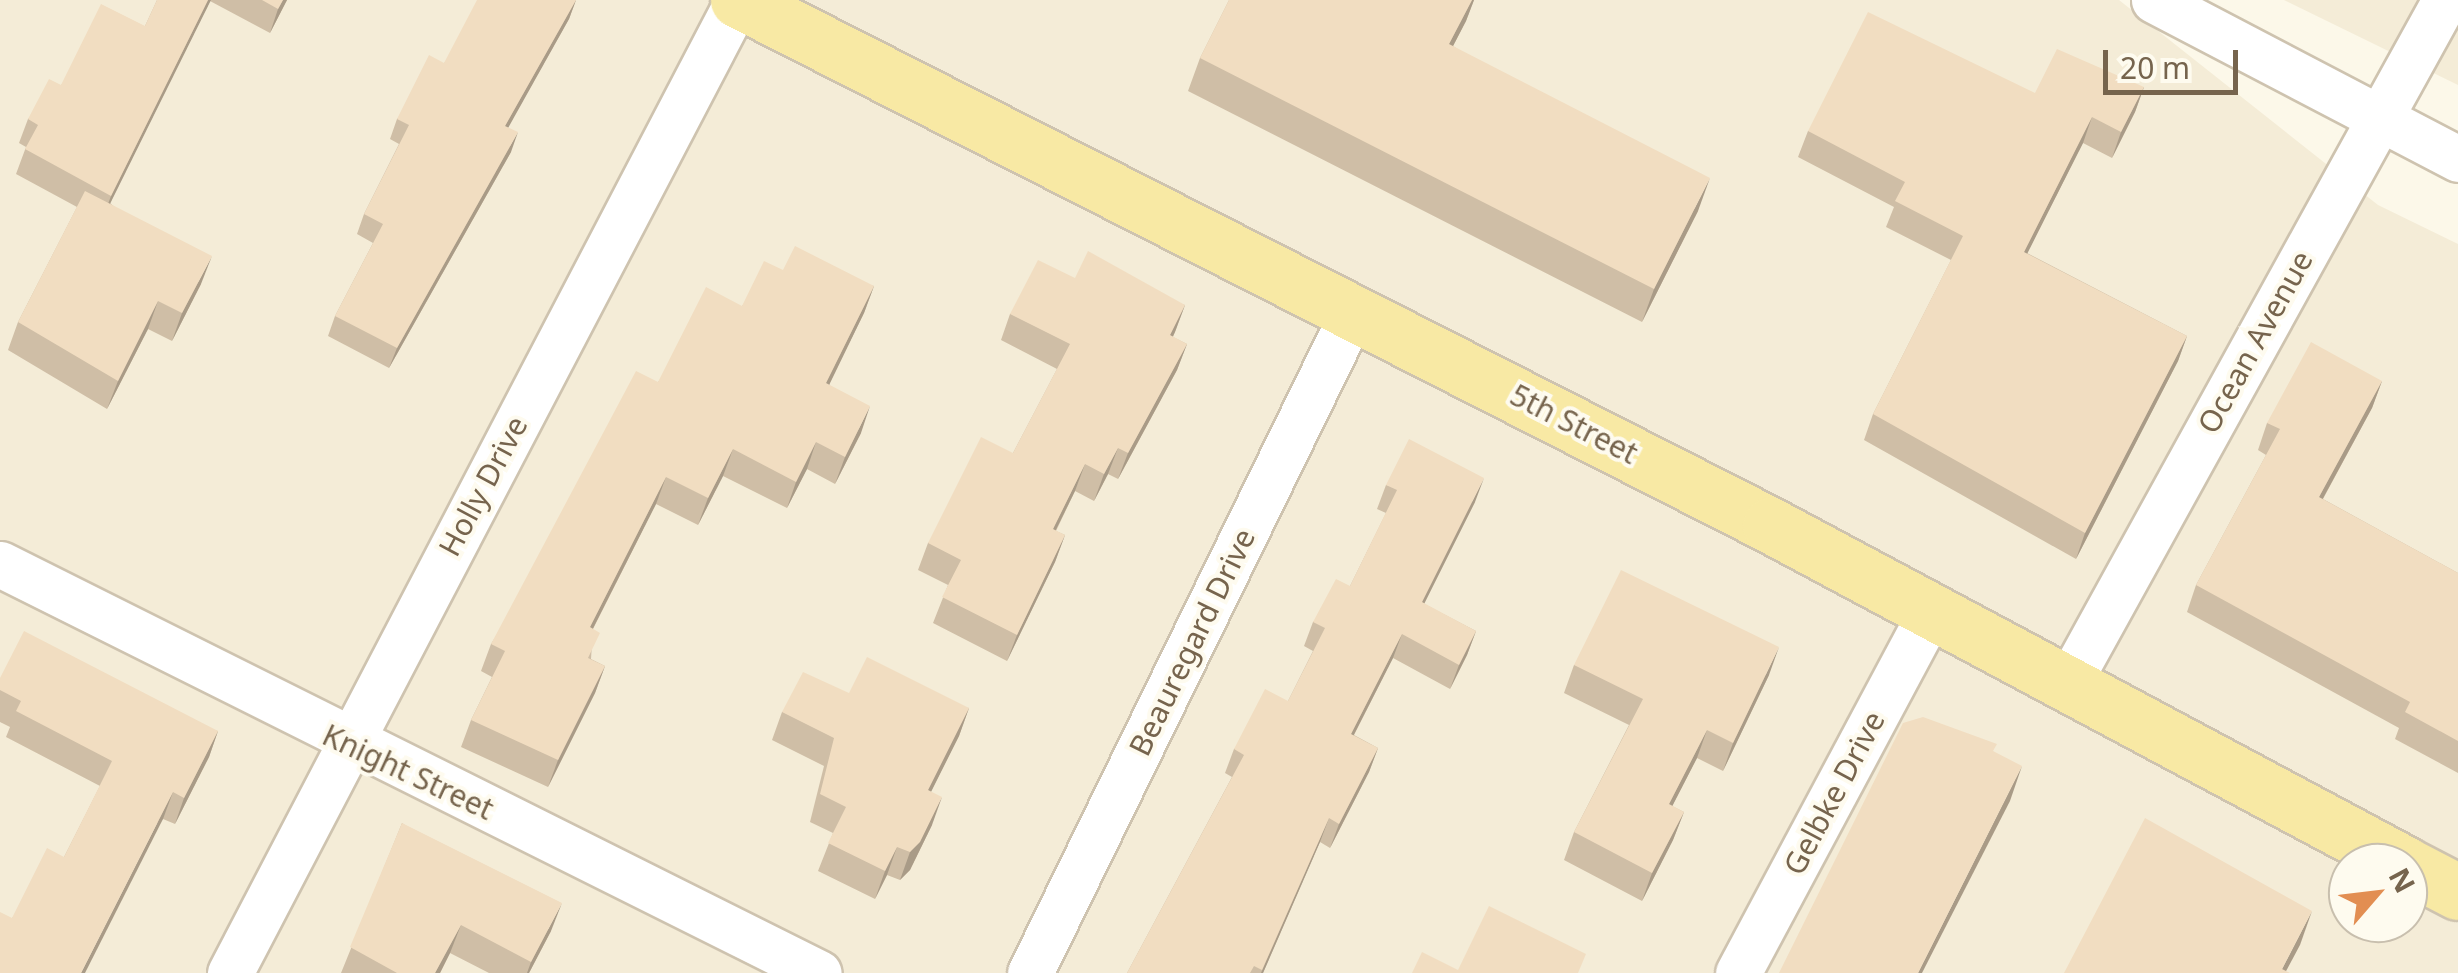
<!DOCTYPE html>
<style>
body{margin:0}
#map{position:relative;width:2458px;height:973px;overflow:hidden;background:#fcf8e9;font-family:"Noto Sans",sans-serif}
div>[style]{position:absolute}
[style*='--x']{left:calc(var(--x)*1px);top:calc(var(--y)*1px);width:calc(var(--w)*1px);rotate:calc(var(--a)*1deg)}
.residential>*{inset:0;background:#f4ecd7}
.roads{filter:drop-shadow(2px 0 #cec3af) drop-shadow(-2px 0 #cec3af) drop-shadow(0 2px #cec3af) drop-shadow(0 -2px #cec3af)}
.minor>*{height:45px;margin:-22.5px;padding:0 22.5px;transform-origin:22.5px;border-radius:22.5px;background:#fff}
.major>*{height:55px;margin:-27.5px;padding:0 27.5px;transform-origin:27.5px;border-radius:27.5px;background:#f8e9a4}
.wall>*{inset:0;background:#cfbea6}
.shaded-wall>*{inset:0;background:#a99b87}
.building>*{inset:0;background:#f1ddc1}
span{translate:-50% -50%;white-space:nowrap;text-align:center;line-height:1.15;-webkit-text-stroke:8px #fefbef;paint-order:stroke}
.street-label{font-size:30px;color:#76644d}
.north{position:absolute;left:2328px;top:843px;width:100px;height:100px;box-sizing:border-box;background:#fefbef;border:2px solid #c8bfae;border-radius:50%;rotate:62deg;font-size:28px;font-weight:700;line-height:40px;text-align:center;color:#76644d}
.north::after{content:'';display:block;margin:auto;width:35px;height:45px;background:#e28e52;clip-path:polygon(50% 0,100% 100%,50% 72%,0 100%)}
.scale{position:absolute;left:2103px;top:50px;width:135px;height:45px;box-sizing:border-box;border:5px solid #76644d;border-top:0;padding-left:12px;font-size:30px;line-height:35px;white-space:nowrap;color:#76644d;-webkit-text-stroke:8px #fefbef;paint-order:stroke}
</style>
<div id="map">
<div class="residential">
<div style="clip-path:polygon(evenodd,0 0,2119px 0,2378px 205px,2458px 244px,2458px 973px,0 973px,0 0,2348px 863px,2408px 863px,2408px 923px,2348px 923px,2348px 863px)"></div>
<div style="clip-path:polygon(2284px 0,2458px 0,2458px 85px)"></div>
</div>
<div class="roads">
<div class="minor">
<div style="--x:2154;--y:0;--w:343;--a:27.6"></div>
<div style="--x:0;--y:564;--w:915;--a:26.54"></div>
<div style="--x:2067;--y:685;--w:782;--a:-61.11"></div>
<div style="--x:230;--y:973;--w:1098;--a:-62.43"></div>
<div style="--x:1030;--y:973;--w:738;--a:-63.96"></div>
<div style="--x:1738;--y:973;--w:409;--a:-61.9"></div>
</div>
<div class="major">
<div style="--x:738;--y:0;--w:1158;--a:26.96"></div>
<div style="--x:1770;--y:525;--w:718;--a:28.1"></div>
<div style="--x:2408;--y:866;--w:56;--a:27.5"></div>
</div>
</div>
<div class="wall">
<div style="clip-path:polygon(157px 0,287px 0,270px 33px,210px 1px,110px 203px,201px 284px,172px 341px,148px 329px,107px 409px,8px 350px,18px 322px,77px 207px,16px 174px,26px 147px,19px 143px,28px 119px,61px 85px,145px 26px)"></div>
<div style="clip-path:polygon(576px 0,569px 19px,508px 127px,511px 152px,389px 368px,328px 336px,335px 316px,373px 243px,357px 234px,364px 214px,399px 144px,390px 139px,397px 119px,444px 63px)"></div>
<div style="clip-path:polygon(1229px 0,1474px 0,1466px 21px,1453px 46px,1698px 211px,1642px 322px,1188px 91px,1200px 58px)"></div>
<div style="clip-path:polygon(2144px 87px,2135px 112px,2112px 158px,2083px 143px,2027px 253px,2187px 336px,2178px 361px,2076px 559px,1864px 440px,1873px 414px,1951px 260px,1886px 227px,1894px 207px,1798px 157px,1808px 131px,2035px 93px)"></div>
<div style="clip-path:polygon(783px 270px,874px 286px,864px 313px,829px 384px,861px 433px,835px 484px,807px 469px,787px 508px,723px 476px,698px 525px,656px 504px,593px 629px,591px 659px,605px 666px,595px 693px,548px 787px,461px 747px,471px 720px,492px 677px,481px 671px,491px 644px,658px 382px,742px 306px)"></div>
<div style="clip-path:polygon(1075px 278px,1185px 305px,1173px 337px,1187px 344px,1177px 370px,1118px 479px,1108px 474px,1094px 501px,1075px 491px,1056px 531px,1065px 535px,1055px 562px,1007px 661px,933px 623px,948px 585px,918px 570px,928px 543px,1013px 453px,1057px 369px,1001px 340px,1010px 314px)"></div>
<div style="clip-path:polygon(2382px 381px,2372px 408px,2323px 499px,2458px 573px,2458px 773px,2395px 739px,2399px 728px,2187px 612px,2196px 585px,2266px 455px,2258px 450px,2267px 423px)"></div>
<div style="clip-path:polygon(1386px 485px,1475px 502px,1424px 604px,1476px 631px,1467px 655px,1450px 689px,1393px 658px,1354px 735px,1378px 748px,1369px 772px,1330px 848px,1320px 842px,1263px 973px,1127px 973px,1232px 777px,1225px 773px,1234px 749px,1288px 701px,1313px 651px,1304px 646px,1313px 622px,1350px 586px,1386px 513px,1377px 509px)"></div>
<div style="clip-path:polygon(1574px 665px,1769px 675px,1723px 771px,1697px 758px,1672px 806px,1684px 812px,1673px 840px,1642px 901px,1564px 860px,1574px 832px,1629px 725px,1564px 693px)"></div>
<div style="clip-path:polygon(0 678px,218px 731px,209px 757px,175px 824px,163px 819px,12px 918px,64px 857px,100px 786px,6px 737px,10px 727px,0 722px)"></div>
<div style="clip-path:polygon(849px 693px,969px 708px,959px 736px,931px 791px,932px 825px,910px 870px,900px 880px,887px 875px,875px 899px,818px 871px,833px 833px,810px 822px,824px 766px,772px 740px,782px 712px)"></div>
<div style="clip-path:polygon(402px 823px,551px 931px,529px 973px,489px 973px,450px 953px,440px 973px,341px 973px)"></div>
</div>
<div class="shaded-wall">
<div style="clip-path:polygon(208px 0,211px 0,102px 220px,111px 196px)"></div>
<div style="clip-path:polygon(283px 0,287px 0,270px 33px,278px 9px)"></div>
<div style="clip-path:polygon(576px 0,569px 19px,498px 146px,505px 126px)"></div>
<div style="clip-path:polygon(1472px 0,1474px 0,1466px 21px,1437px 77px,1449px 44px)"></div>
<div style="clip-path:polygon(2144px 87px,2135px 112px,2112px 158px,2121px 132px)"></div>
<div style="clip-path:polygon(2092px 117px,2083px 143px,2015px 278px,2024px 252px)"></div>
<div style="clip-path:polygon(518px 132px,511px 152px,389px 368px,397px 348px)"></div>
<div style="clip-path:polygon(1710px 178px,1698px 211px,1642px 322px,1654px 289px)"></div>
<div style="clip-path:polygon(212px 256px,201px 284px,172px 341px,182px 313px)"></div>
<div style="clip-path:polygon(874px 286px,864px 313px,817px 410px,826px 383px)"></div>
<div style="clip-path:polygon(158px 301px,148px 329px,107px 409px,118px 381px)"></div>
<div style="clip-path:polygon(1185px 305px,1175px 332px,1160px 362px,1170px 335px)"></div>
<div style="clip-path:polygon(2187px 336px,2178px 361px,2076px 559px,2085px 533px)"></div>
<div style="clip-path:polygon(1187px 344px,1177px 370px,1118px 479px,1128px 453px)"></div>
<div style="clip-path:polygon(2382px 381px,2372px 408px,2309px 524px,2319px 497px)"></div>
<div style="clip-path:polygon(870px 406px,861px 433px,835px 484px,845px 457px)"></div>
<div style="clip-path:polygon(816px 442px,807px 469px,787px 508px,796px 482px)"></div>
<div style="clip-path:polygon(1118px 448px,1108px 474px,1094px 501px,1104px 474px)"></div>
<div style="clip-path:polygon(733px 449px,723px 476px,698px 525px,708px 498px)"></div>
<div style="clip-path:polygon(1085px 464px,1075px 491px,1043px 556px,1053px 529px)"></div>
<div style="clip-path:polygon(666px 477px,656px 504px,580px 654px,590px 627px)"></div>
<div style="clip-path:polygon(1484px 478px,1475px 502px,1413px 626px,1422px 602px)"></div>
<div style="clip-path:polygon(1065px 535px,1055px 562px,1007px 661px,1017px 635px)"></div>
<div style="clip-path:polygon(1476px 631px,1467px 655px,1450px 689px,1459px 665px)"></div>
<div style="clip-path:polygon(1402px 634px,1393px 658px,1342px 758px,1351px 734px)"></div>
<div style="clip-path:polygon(1779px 647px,1769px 675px,1723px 771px,1733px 743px)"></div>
<div style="clip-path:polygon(605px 666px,595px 693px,548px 787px,558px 760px)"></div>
<div style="clip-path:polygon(969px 708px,959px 736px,918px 818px,928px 790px)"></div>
<div style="clip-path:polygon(1707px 730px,1697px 758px,1659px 832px,1669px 804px)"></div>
<div style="clip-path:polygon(218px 731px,209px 757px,175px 824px,184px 798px)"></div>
<div style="clip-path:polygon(1378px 748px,1369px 772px,1330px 848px,1339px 824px)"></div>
<div style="clip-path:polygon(2022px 766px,2010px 801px,1922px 973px,1918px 973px)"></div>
<div style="clip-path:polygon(173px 792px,163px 819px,85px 973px,81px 973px)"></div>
<div style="clip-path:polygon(942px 797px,932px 825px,910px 870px,900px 880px,910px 852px)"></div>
<div style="clip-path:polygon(1684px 812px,1673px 840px,1642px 901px,1652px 873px)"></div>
<div style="clip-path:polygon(1329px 818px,1320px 842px,1263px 973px,1261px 973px)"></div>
<div style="clip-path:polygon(897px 847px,887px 875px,875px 899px,885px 871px)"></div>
<div style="clip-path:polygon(562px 903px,551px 931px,529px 973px,527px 973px,531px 962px)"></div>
<div style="clip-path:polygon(2312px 911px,2300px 945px,2285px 973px,2280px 973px)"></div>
<div style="clip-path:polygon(461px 925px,450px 953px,440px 973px,435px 973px)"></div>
</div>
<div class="building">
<div style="clip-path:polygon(157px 0,208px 0,111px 196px,25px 149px,38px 125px,28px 119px,49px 79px,61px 85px,101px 4px,145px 26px)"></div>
<div style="clip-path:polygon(262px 0,283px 0,278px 9px)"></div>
<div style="clip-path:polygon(477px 0,576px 0,505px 126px,518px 132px,397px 348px,335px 316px,383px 224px,364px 214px,409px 125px,397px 119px,429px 55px,444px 63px)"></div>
<div style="clip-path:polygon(1229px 0,1472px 0,1449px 44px,1710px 178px,1654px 289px,1200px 58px)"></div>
<div style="clip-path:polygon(1868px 12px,2035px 93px,2057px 49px,2144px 87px,2121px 132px,2092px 117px,2024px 252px,2187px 336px,2085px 533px,1873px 414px,1963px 236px,1895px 201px,1905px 182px,1808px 131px)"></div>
<div style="clip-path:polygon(85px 191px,212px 256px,182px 313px,158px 301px,118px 381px,18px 322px)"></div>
<div style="clip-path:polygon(795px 246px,874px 286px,826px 383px,870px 406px,845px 457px,816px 442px,796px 482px,733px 449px,708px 498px,666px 477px,590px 627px,600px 633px,588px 658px,605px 666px,558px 760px,471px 720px,505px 651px,491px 644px,636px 371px,658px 382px,706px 287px,742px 306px,764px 261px,783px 270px)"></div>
<div style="clip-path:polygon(1088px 251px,1185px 305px,1170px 335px,1187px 344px,1128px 453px,1118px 448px,1104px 474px,1085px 464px,1053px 529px,1065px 535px,1017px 635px,942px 597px,961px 560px,928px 543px,981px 437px,1013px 453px,1070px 344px,1010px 314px,1038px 260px,1075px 278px)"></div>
<div style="clip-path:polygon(2311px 342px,2382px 381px,2319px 497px,2458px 573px,2458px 741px,2405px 712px,2410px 702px,2196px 585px,2280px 429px,2267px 423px)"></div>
<div style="clip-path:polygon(1409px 439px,1484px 478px,1422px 602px,1476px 631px,1459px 665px,1402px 634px,1351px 734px,1378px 748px,1339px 824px,1329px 818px,1262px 970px,1254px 966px,1250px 973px,1127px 973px,1244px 755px,1234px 749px,1265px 689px,1288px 701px,1325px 628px,1313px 622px,1336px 579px,1350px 586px,1397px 490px,1386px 485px)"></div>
<div style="clip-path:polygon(1621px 570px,1779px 647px,1733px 743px,1707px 730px,1669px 804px,1684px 812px,1652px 873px,1574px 832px,1643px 699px,1574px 665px)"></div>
<div style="clip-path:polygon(24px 631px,218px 731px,184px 798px,173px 792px,81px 973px,0 973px,0 912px,12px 918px,47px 848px,64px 857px,112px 761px,16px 711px,21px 701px,0 690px,0 678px)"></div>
<div style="clip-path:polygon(867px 657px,969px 708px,928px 790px,942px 797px,920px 842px,910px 852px,897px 847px,885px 871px,828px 843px,846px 807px,820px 794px,834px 738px,782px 712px,803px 672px,849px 693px)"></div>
<div style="clip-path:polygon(1923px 717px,1997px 744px,1993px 751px,2022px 766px,1918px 973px,1779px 973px,1903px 723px)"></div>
<div style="clip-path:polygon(2145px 818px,2312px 911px,2282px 969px,2290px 973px,2064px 973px)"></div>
<div style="clip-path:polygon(402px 823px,562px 903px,531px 962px,461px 925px,435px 973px,397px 973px,350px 947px)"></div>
<div style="clip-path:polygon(1489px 906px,1586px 954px,1578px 973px,1412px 973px,1422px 952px,1458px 970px)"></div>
</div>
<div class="street-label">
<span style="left:2255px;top:342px;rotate:-61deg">Ocean Avenue</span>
<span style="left:1574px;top:424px;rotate:27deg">5th Street</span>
<span style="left:483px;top:486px;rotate:-62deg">Holly Drive</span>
<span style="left:1192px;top:642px;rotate:-64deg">Beauregard Drive</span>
<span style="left:408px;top:772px;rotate:25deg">Knight Street</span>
<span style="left:1834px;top:793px;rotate:-62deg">Gelbke Drive</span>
</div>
<div class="north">N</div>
<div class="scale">20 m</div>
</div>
